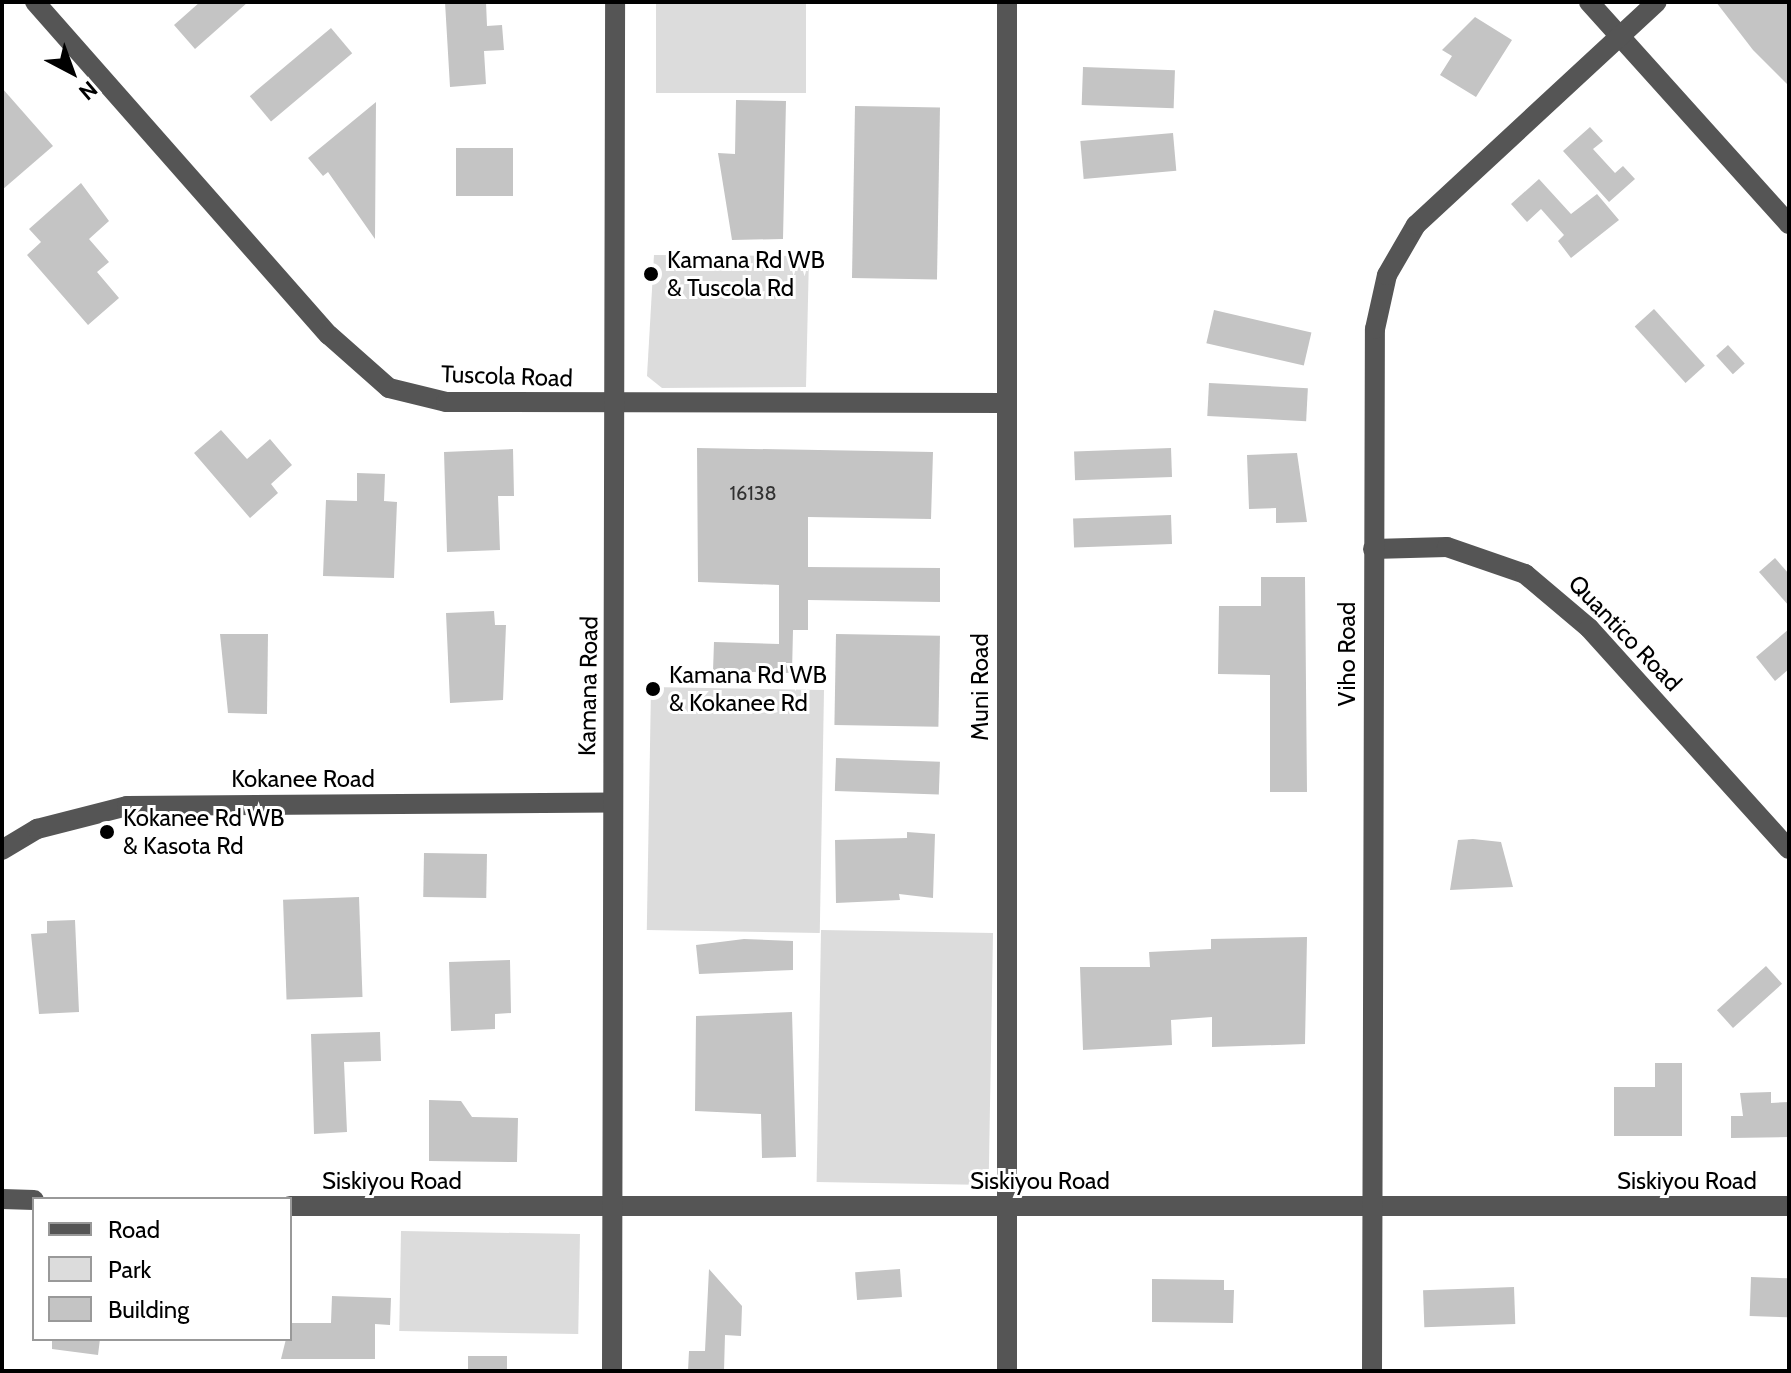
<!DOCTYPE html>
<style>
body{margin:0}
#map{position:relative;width:1791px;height:1373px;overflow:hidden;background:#fff;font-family:Cabin,sans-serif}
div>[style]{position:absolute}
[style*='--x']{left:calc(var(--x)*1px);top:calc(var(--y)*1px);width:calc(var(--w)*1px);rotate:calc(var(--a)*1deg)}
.green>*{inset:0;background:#dcdcdc;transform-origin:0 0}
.building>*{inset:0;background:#c4c4c4;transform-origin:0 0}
.minor>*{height:20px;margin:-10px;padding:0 10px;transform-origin:10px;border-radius:10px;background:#555}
.dots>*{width:22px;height:22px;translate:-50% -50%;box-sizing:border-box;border:4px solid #fff;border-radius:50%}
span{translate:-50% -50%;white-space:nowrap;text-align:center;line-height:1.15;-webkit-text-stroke:6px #fff;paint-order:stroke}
.number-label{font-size:20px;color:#313131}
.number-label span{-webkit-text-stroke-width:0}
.poi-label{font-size:24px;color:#000}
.left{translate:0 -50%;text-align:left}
.street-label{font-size:24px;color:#000}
.frame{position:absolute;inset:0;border:4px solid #000;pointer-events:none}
.legend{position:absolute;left:32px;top:1197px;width:260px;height:144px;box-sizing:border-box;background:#fff;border:2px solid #999;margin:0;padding:10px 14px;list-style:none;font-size:24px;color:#000}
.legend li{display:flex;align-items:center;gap:16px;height:40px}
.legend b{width:40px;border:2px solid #999}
.north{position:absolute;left:32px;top:32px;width:80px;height:80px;-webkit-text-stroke:6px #fff;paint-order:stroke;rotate:139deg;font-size:22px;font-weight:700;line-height:32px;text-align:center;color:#000}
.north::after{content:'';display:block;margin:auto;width:28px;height:36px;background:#000;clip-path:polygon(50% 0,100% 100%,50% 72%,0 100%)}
</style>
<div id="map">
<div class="green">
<div style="left:656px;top:2px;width:150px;height:91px"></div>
<div style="clip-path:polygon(654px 255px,809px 256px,806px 387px,662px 388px,647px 376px)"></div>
<div style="left:824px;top:690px;width:243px;height:173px;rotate:91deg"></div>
<div style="left:993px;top:933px;width:252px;height:172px;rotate:91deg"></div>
<div style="left:401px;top:1231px;width:179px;height:100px;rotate:1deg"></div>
</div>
<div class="building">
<div style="clip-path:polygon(200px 2px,248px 2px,195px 49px,174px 25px)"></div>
<div style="clip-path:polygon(445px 2px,486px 2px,487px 26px,502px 25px,504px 50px,484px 51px,486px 84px,450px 87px)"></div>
<div style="clip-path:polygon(1716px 2px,1789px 2px,1789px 86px,1753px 50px)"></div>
<div style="clip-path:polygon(1475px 17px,1512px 40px,1476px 97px,1440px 75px,1452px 56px,1442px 50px)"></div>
<div style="left:331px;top:28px;width:33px;height:106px;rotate:50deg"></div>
<div style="left:1083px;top:67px;width:92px;height:38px;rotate:2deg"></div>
<div style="clip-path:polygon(2px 88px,53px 146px,2px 190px)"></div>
<div style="clip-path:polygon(736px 100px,786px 101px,783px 239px,732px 240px,718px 153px,735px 154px)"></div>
<div style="clip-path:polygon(376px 102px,375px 239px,328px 172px,323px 176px,308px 158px)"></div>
<div style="left:855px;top:106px;width:85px;height:172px;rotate:1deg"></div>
<div style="clip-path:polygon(1590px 127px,1603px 141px,1593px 149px,1615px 173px,1623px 166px,1635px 179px,1609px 202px,1563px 151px)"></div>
<div style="left:1173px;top:133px;width:38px;height:93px;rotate:85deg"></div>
<div style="left:456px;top:148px;width:57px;height:48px"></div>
<div style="clip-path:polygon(1539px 179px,1571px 214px,1597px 194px,1619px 220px,1571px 258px,1558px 241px,1564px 235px,1541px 209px,1527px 222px,1511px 204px)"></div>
<div style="clip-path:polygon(81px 183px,109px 221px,89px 239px,109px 262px,97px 272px,119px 298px,88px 325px,27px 255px,41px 242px,29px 229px)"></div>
<div style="left:1654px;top:309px;width:76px;height:26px;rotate:48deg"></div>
<div style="left:1214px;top:310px;width:100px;height:34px;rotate:13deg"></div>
<div style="left:1728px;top:345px;width:25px;height:16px;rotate:48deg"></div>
<div style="left:1209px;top:383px;width:99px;height:33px;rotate:3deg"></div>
<div style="clip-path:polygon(221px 430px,247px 459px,270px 439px,292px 465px,271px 484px,278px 493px,250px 518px,194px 453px)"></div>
<div style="clip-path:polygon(697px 448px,933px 452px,931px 519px,808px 517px,808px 567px,940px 568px,940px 602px,808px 600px,808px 630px,793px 630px,792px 673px,713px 671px,714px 642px,779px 644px,779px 585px,698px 582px)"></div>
<div style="left:1171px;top:448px;width:29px;height:97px;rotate:88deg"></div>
<div style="clip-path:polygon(513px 449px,514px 496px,498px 496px,500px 550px,447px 552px,444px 452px)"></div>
<div style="clip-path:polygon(1297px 453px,1307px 522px,1276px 523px,1276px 508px,1249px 509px,1247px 455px)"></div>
<div style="clip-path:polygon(357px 473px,385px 474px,384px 501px,397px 502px,394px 578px,323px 576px,326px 500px,357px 501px)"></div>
<div style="left:1171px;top:515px;width:29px;height:98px;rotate:88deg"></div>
<div style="clip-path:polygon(1775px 558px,1789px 574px,1789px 606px,1759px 572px)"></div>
<div style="clip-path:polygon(1261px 577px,1305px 577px,1307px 792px,1270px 792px,1270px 675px,1218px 674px,1219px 606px,1261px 606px)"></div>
<div style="clip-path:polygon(494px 611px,495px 625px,506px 625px,503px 700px,450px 703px,446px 613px)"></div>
<div style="clip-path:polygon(1789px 629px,1789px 669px,1775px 681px,1756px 657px)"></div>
<div style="clip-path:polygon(220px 634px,268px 634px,267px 714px,228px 713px)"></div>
<div style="left:836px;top:634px;width:104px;height:91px;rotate:1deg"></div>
<div style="left:836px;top:758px;width:104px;height:33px;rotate:2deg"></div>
<div style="clip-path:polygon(907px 832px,935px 834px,933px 898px,899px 894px,900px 900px,836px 903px,835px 840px,907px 838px)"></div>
<div style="clip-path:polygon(1473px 839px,1501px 842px,1513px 887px,1450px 890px,1458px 840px)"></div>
<div style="left:424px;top:853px;width:63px;height:44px;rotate:1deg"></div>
<div style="left:359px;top:897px;width:100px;height:76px;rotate:88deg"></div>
<div style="clip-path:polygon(75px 920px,79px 1012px,39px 1014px,31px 934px,47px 933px,47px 921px)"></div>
<div style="clip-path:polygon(1307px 937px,1305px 1044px,1212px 1047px,1212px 1017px,1171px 1020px,1172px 1045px,1083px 1050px,1080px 967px,1150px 967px,1149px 952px,1211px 949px,1211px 939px)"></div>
<div style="clip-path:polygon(744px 939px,793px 941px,793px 970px,699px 974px,696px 945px)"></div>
<div style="clip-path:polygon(510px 960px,511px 1013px,495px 1014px,495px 1029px,451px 1031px,449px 962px)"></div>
<div style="left:1766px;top:966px;width:24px;height:66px;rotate:48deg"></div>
<div style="clip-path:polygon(792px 1012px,796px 1157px,762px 1158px,761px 1114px,695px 1111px,696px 1016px)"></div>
<div style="clip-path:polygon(380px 1032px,381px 1061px,344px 1062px,347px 1132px,314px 1134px,311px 1034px)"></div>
<div style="clip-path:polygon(1655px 1063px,1682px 1063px,1682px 1136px,1614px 1136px,1614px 1087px,1655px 1087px)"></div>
<div style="clip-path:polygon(1771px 1092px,1771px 1103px,1789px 1102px,1789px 1137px,1731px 1138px,1731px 1116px,1743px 1116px,1740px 1093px)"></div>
<div style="clip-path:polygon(429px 1100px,461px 1101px,472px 1117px,518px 1118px,517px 1162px,429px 1161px)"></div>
<div style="clip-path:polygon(709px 1269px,742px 1306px,741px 1336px,725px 1335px,724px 1371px,688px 1371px,689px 1351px,705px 1351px)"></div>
<div style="left:900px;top:1269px;width:28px;height:45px;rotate:86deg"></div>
<div style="left:1751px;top:1277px;width:38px;height:39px;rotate:2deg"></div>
<div style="clip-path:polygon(1152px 1279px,1224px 1280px,1224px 1290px,1234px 1290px,1233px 1323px,1152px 1322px)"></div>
<div style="left:1514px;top:1287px;width:37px;height:91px;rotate:88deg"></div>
<div style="clip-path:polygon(332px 1296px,391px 1298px,390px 1325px,375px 1324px,375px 1359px,281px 1359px,290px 1323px,331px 1323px)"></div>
<div style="clip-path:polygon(52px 1339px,100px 1339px,98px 1355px,52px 1349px)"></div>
<div style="left:468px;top:1356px;width:39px;height:15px"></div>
</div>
<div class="minor">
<div style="--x:35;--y:2;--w:444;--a:48.6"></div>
<div style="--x:329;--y:335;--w:80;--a:41.5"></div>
<div style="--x:389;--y:388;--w:59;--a:13.8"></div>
<div style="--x:446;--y:402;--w:560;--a:0.1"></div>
<div style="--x:1589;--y:2;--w:299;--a:48"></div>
<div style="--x:1373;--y:549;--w:74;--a:-1.5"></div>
<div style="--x:1447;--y:547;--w:83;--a:19.1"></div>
<div style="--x:1525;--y:574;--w:84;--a:40.2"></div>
<div style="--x:1589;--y:628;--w:298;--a:47.9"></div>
<div style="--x:2;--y:850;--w:41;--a:-31"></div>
<div style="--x:37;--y:829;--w:93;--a:-14.3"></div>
<div style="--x:127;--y:806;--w:486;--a:-0.4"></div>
<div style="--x:2;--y:1199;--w:32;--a:2"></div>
<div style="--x:290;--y:1206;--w:1499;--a:0"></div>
<div style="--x:612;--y:1371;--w:1369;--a:-89.87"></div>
<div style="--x:1007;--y:1371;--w:1369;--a:-90"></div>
<div style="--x:1372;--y:1371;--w:1042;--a:-89.84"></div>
<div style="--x:1375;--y:329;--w:55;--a:-77.5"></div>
<div style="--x:1387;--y:275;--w:58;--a:-59.9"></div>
<div style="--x:1416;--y:225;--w:328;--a:-42.8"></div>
</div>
<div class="dots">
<div style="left:651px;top:274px;background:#000"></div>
<div style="left:653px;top:689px;background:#000"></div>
<div style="left:107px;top:832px;background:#000"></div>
</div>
<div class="number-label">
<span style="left:753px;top:493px">16138</span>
</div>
<div class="poi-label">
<span class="left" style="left:667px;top:274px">Kamana Rd WB<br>&amp; Tuscola Rd</span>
<span class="left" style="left:669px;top:689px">Kamana Rd WB<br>&amp; Kokanee Rd</span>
<span class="left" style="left:123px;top:832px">Kokanee Rd WB<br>&amp; Kasota Rd</span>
</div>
<div class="street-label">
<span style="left:507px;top:376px;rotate:2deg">Tuscola Road</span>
<span style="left:1625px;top:633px;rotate:46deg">Quantico Road</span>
<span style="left:1347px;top:654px;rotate:-90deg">Viho Road</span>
<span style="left:588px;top:686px;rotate:-89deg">Kamana Road</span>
<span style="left:980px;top:687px;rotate:-90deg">Muni Road</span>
<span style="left:303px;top:779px">Kokanee Road</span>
<span style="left:392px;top:1181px">Siskiyou Road</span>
<span style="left:1040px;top:1181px">Siskiyou Road</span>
<span style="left:1687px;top:1181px">Siskiyou Road</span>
</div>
<div class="frame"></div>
<ul class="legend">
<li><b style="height:10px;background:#555"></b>Road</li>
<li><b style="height:22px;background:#dcdcdc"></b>Park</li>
<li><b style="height:22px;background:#c4c4c4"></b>Building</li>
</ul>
<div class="north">N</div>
</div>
